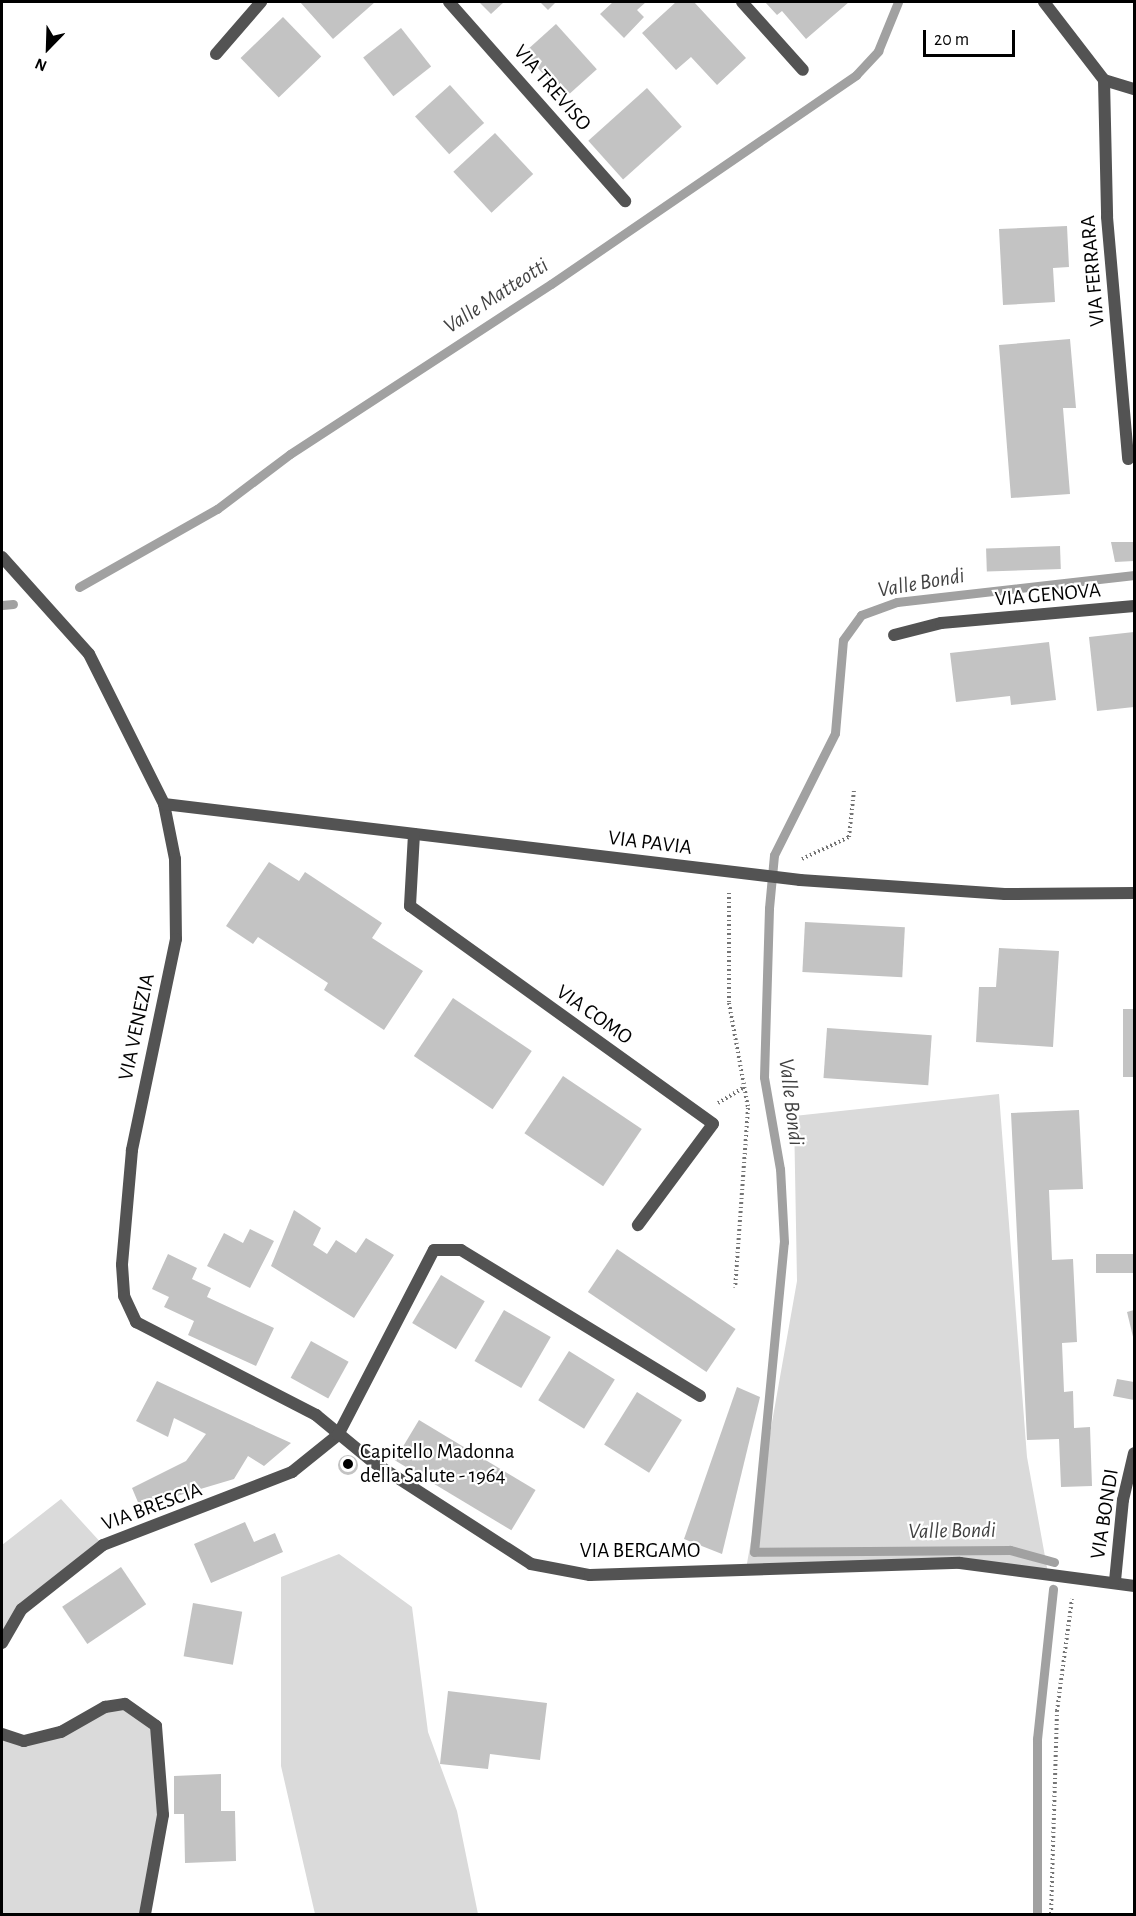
<!DOCTYPE html>
<style>
body{margin:0}
#map{position:relative;width:1136px;height:1916px;overflow:hidden;background:#fff;font-family:"Alegreya Sans",sans-serif}
div>[style]{position:absolute}
[style*='--x']{left:calc(var(--x)*1px);top:calc(var(--y)*1px);width:calc(var(--w)*1px);rotate:calc(var(--a)*1deg)}
.green>*{inset:0;background:#dadada}
.stream>*{height:9px;margin:-4.5px;padding:0 4.5px;transform-origin:4.5px;border-radius:4.5px;background:#a1a1a1}
.building>*{inset:0;background:#c3c3c3;transform-origin:0 0}
.round{border-radius:50%}
.path>*{height:4px;margin-top:-2px;transform-origin:0;background:repeating-linear-gradient(90deg,#757575 0 1.5px,transparent 0 4.5px)}
.street>*{height:12px;margin:-6px;padding:0 6px;transform-origin:6px;border-radius:6px;background:#535353}
.dots>*{width:16px;height:16px;translate:-50% -50%;box-sizing:border-box;border:3px solid #fff;border-radius:50%}
span{translate:-50% -50%;white-space:nowrap;text-align:center;line-height:1.15;-webkit-text-stroke:4.5px #fff;paint-order:stroke}
.street-label{font-size:21px;color:#000}
.poi-label{font-size:21px;color:#000}
.left{translate:0 -50%;text-align:left}
.water-label{font-size:22px;color:#424242;font-style:italic}
.frame{position:absolute;inset:0;border:3px solid #000;pointer-events:none}
.north{position:absolute;left:18px;top:18px;width:60px;height:60px;-webkit-text-stroke:4px #fff;paint-order:stroke;rotate:203deg;font-size:16px;font-weight:700;line-height:24px;text-align:center;color:#000}
.north::after{content:'';display:block;margin:auto;width:21px;height:27px;background:#000;clip-path:polygon(50% 0,100% 100%,50% 72%,0 100%)}
.scale{position:absolute;left:923px;top:30px;width:92px;height:27px;box-sizing:border-box;border:3px solid #000;border-top:0;padding-left:8px;font-size:18px;line-height:21px;white-space:nowrap;color:#000;-webkit-text-stroke:4px #fff;paint-order:stroke}
</style>
<div id="map">
<div class="green">
<div style="clip-path:polygon(999px 1094px,1027px 1457px,1048px 1573px,960px 1563px,746px 1569px,797px 1281px,794px 1116px)"></div>
<div style="clip-path:polygon(61px 1499px,103px 1545px,22px 1609px,2px 1643px,2px 1545px)"></div>
<div style="clip-path:polygon(339px 1554px,412px 1607px,428px 1732px,457px 1811px,478px 1914px,315px 1914px,281px 1766px,281px 1577px)"></div>
<div style="clip-path:polygon(125px 1704px,156px 1726px,163px 1815px,145px 1914px,2px 1914px,2px 1734px,24px 1741px)"></div>
</div>
<div class="stream">
<div style="--x:79;--y:587;--w:159;--a:-29.5"></div>
<div style="--x:217;--y:509;--w:91;--a:-37"></div>
<div style="--x:290;--y:454;--w:311;--a:-33.1"></div>
<div style="--x:551;--y:284;--w:370;--a:-34.4"></div>
<div style="--x:856;--y:75;--w:33;--a:-47"></div>
<div style="--x:878;--y:51;--w:53;--a:-67.8"></div>
<div style="--x:2;--y:605;--w:11;--a:-5"></div>
<div style="--x:1054;--y:1562;--w:46;--a:-164.7"></div>
<div style="--x:1010;--y:1550;--w:256;--a:179.6"></div>
<div style="--x:754;--y:1552;--w:311;--a:-84.5"></div>
<div style="--x:784;--y:1242;--w:73;--a:-93.1"></div>
<div style="--x:780;--y:1169;--w:93;--a:-99.9"></div>
<div style="--x:764;--y:1077;--w:169;--a:-88.3"></div>
<div style="--x:769;--y:908;--w:53;--a:-84.6"></div>
<div style="--x:774;--y:855;--w:136;--a:-63.4"></div>
<div style="--x:835;--y:733;--w:93;--a:-85.1"></div>
<div style="--x:843;--y:640;--w:31;--a:-54"></div>
<div style="--x:861;--y:615;--w:38;--a:-20"></div>
<div style="--x:897;--y:602;--w:239;--a:-6.5"></div>
<div style="--x:1037;--y:1914;--w:175;--a:-90"></div>
<div style="--x:1037;--y:1739;--w:151;--a:-83.9"></div>
</div>
<div class="building">
<div style="clip-path:polygon(300px 2px,375px 2px,333px 39px)"></div>
<div style="clip-path:polygon(479px 2px,504px 2px,491px 14px)"></div>
<div style="clip-path:polygon(540px 2px,556px 2px,548px 10px)"></div>
<div style="clip-path:polygon(613px 2px,646px 2px,637px 10px,644px 17px,624px 38px,600px 14px)"></div>
<div style="clip-path:polygon(676px 2px,694px 2px,746px 58px,717px 85px,691px 57px,676px 70px,642px 33px)"></div>
<div style="clip-path:polygon(765px 2px,849px 2px,806px 39px,782px 11px,777px 15px)"></div>
<div style="left:283px;top:17px;width:55px;height:59px;rotate:46deg"></div>
<div style="left:556px;top:24px;width:61px;height:43px;rotate:48deg"></div>
<div style="left:401px;top:28px;width:49px;height:48px;rotate:52deg"></div>
<div style="left:450px;top:85px;width:51px;height:47px;rotate:48deg"></div>
<div style="left:647px;top:88px;width:52px;height:79px;rotate:48deg"></div>
<div style="left:495px;top:133px;width:56px;height:57px;rotate:47deg"></div>
<div style="clip-path:polygon(1067px 226px,1069px 267px,1053px 268px,1055px 302px,1003px 305px,999px 229px)"></div>
<div style="clip-path:polygon(1070px 339px,1076px 408px,1063px 408px,1070px 494px,1011px 498px,999px 345px)"></div>
<div style="clip-path:polygon(1111px 542px,1134px 542px,1134px 561px,1115px 562px)"></div>
<div style="left:1060px;top:546px;width:23px;height:74px;rotate:88deg"></div>
<div style="clip-path:polygon(1134px 632px,1134px 707px,1097px 711px,1089px 637px)"></div>
<div style="clip-path:polygon(1049px 642px,1056px 700px,1011px 705px,1010px 696px,956px 702px,950px 653px)"></div>
<div style="clip-path:polygon(269px 862px,299px 881px,305px 872px,382px 923px,372px 938px,423px 971px,384px 1030px,324px 990px,328px 983px,258px 937px,253px 944px,226px 926px)"></div>
<div style="left:805px;top:922px;width:100px;height:50px;rotate:3deg"></div>
<div style="clip-path:polygon(999px 948px,1059px 951px,1053px 1047px,976px 1042px,979px 987px,996px 987px)"></div>
<div style="left:453px;top:998px;width:95px;height:70px;rotate:34deg"></div>
<div style="left:1123px;top:1009px;width:11px;height:68px"></div>
<div style="left:827px;top:1028px;width:105px;height:50px;rotate:4deg"></div>
<div style="left:563px;top:1076px;width:95px;height:69px;rotate:34deg"></div>
<div style="clip-path:polygon(1079px 1110px,1083px 1189px,1049px 1190px,1052px 1260px,1073px 1259px,1077px 1342px,1062px 1343px,1064px 1392px,1073px 1391px,1074px 1428px,1090px 1427px,1092px 1486px,1061px 1487px,1059px 1439px,1027px 1440px,1011px 1113px)"></div>
<div style="clip-path:polygon(294px 1210px,321px 1228px,313px 1245px,327px 1254px,336px 1240px,356px 1253px,366px 1238px,394px 1255px,354px 1318px,271px 1266px)"></div>
<div style="clip-path:polygon(250px 1229px,274px 1241px,250px 1288px,207px 1266px,224px 1233px,243px 1243px)"></div>
<div style="left:617px;top:1249px;width:143px;height:52px;rotate:34deg"></div>
<div style="clip-path:polygon(168px 1254px,197px 1268px,192px 1279px,211px 1288px,207px 1297px,274px 1328px,256px 1366px,188px 1335px,194px 1321px,164px 1307px,169px 1297px,152px 1289px)"></div>
<div style="left:1134px;top:1254px;width:19px;height:38px;rotate:90deg"></div>
<div style="left:441px;top:1275px;width:51px;height:56px;rotate:31deg"></div>
<div style="left:504px;top:1310px;width:54px;height:59px;rotate:30deg"></div>
<div style="clip-path:polygon(1134px 1310px,1134px 1341px,1127px 1312px)"></div>
<div style="left:311px;top:1341px;width:43px;height:42px;rotate:29deg"></div>
<div style="left:569px;top:1351px;width:54px;height:58px;rotate:32deg"></div>
<div style="clip-path:polygon(1117px 1379px,1134px 1382px,1134px 1400px,1113px 1396px)"></div>
<div style="clip-path:polygon(157px 1381px,291px 1443px,264px 1466px,248px 1456px,234px 1479px,140px 1507px,132px 1488px,186px 1461px,206px 1434px,174px 1418px,168px 1437px,136px 1421px)"></div>
<div style="clip-path:polygon(737px 1387px,760px 1397px,722px 1554px,684px 1539px)"></div>
<div style="left:637px;top:1392px;width:53px;height:62px;rotate:32deg"></div>
<div style="left:419px;top:1420px;width:136px;height:47px;rotate:31deg"></div>
<div class="round" style="left:338px;top:1455px;width:20px;height:20px"></div>
<div style="clip-path:polygon(245px 1522px,254px 1542px,275px 1533px,283px 1552px,211px 1583px,194px 1544px)"></div>
<div style="left:121px;top:1567px;width:45px;height:71px;rotate:56deg"></div>
<div style="left:193px;top:1603px;width:50px;height:54px;rotate:10deg"></div>
<div style="clip-path:polygon(448px 1691px,547px 1703px,540px 1760px,490px 1754px,488px 1769px,440px 1764px)"></div>
<div style="clip-path:polygon(221px 1774px,221px 1811px,235px 1811px,236px 1861px,185px 1863px,184px 1814px,174px 1814px,174px 1776px)"></div>
</div>
<div class="path">
<div style="--x:802;--y:859;--w:52;--a:-25.1"></div>
<div style="--x:849;--y:837;--w:47;--a:-83.9"></div>
<div style="--x:729;--y:893;--w:110;--a:90"></div>
<div style="--x:729;--y:1003;--w:107;--a:79.7"></div>
<div style="--x:748;--y:1108;--w:180;--a:94.1"></div>
<div style="--x:718;--y:1103;--w:29;--a:-31"></div>
<div style="--x:1051;--y:1914;--w:203;--a:-88.3"></div>
<div style="--x:1057;--y:1711;--w:113;--a:-82.4"></div>
</div>
<div class="street">
<div style="--x:449;--y:2;--w:266;--a:48.5"></div>
<div style="--x:742;--y:2;--w:91;--a:48.1"></div>
<div style="--x:1044;--y:2;--w:98;--a:52.4"></div>
<div style="--x:1104;--y:80;--w:31;--a:17"></div>
<div style="--x:216;--y:54;--w:69;--a:-49.1"></div>
<div style="--x:1104;--y:80;--w:137;--a:88.7"></div>
<div style="--x:1107;--y:217;--w:243;--a:85"></div>
<div style="--x:2;--y:557;--w:130;--a:48.1"></div>
<div style="--x:89;--y:654;--w:168;--a:63.4"></div>
<div style="--x:164;--y:804;--w:56;--a:78.7"></div>
<div style="--x:175;--y:859;--w:80;--a:89.3"></div>
<div style="--x:176;--y:939;--w:216;--a:101.8"></div>
<div style="--x:132;--y:1150;--w:115;--a:95"></div>
<div style="--x:122;--y:1265;--w:31;--a:86"></div>
<div style="--x:124;--y:1296;--w:29;--a:65"></div>
<div style="--x:136;--y:1322;--w:203;--a:27.3"></div>
<div style="--x:316;--y:1415;--w:74;--a:39.5"></div>
<div style="--x:373;--y:1462;--w:188;--a:32.8"></div>
<div style="--x:531;--y:1564;--w:60;--a:10.6"></div>
<div style="--x:590;--y:1575;--w:370;--a:-1.9"></div>
<div style="--x:960;--y:1563;--w:176;--a:7.5"></div>
<div style="--x:894;--y:635;--w:49;--a:-14.3"></div>
<div style="--x:941;--y:623;--w:194;--a:-5"></div>
<div style="--x:164;--y:804;--w:641;--a:6.81"></div>
<div style="--x:800;--y:880;--w:205;--a:3.9"></div>
<div style="--x:1005;--y:894;--w:129;--a:-0.4"></div>
<div style="--x:414;--y:834;--w:72;--a:93.2"></div>
<div style="--x:410;--y:906;--w:373;--a:35.7"></div>
<div style="--x:713;--y:1124;--w:126;--a:126.6"></div>
<div style="--x:1115;--y:1581;--w:81;--a:-84.4"></div>
<div style="--x:1123;--y:1500;--w:48;--a:-76.8"></div>
<div style="--x:2;--y:1643;--w:39;--a:-60"></div>
<div style="--x:22;--y:1609;--w:103;--a:-38.3"></div>
<div style="--x:103;--y:1545;--w:203;--a:-21.1"></div>
<div style="--x:292;--y:1472;--w:59;--a:-38.8"></div>
<div style="--x:338;--y:1435;--w:208;--a:-62.6"></div>
<div style="--x:434;--y:1250;--w:27;--a:0"></div>
<div style="--x:461;--y:1250;--w:280;--a:31.4"></div>
<div style="--x:2;--y:1734;--w:23;--a:18"></div>
<div style="--x:24;--y:1741;--w:38;--a:-14"></div>
<div style="--x:61;--y:1732;--w:51;--a:-29.6"></div>
<div style="--x:105;--y:1707;--w:20;--a:-9"></div>
<div style="--x:125;--y:1704;--w:38;--a:35"></div>
<div style="--x:156;--y:1726;--w:89;--a:85.5"></div>
<div style="--x:163;--y:1815;--w:101;--a:100.3"></div>
</div>
<div class="dots">
<div style="left:348px;top:1464px;background:#000"></div>
</div>
<div class="street-label">
<span style="left:552px;top:88px;rotate:49deg">VIA TREVISO</span>
<span style="left:1093px;top:271px;rotate:-95deg">VIA FERRARA</span>
<span style="left:1048px;top:595px;rotate:-5deg">VIA GENOVA</span>
<span style="left:650px;top:843px;rotate:7deg">VIA PAVIA</span>
<span style="left:594px;top:1015px;rotate:35deg">VIA COMO</span>
<span style="left:137px;top:1027px;rotate:-78deg">VIA VENEZIA</span>
<span style="left:152px;top:1507px;rotate:-20deg">VIA BRESCIA</span>
<span style="left:1105px;top:1514px;rotate:-81deg">VIA BONDI</span>
<span style="left:640px;top:1551px">VIA BERGAMO</span>
</div>
<div class="poi-label">
<span class="left" style="left:360px;top:1464px">Capitello Madonna<br>della Salute - 1964</span>
</div>
<div class="water-label">
<span style="left:496px;top:296px;rotate:-33deg">Valle Matteotti</span>
<span style="left:921px;top:583px;rotate:-10deg">Valle Bondi</span>
<span style="left:791px;top:1102px;rotate:83deg">Valle Bondi</span>
<span style="left:952px;top:1531px;rotate:-1deg">Valle Bondi</span>
</div>
<div class="frame"></div>
<div class="north">N</div>
<div class="scale">20 m</div>
</div>
